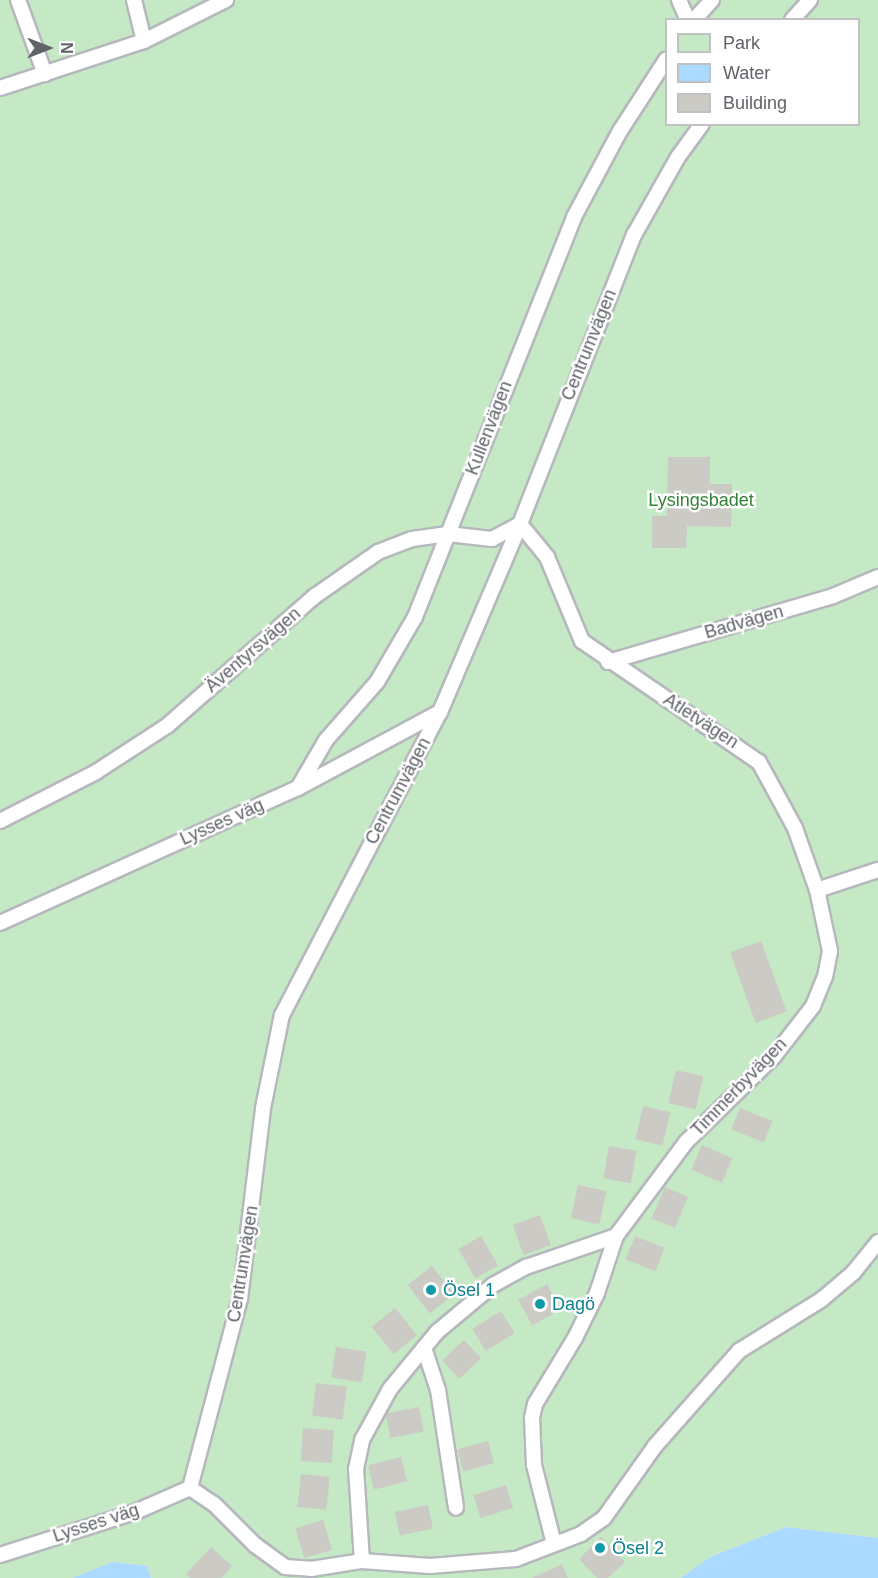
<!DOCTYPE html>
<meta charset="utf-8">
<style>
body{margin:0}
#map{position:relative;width:878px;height:1578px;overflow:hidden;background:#f1efe8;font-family:Helvetica,sans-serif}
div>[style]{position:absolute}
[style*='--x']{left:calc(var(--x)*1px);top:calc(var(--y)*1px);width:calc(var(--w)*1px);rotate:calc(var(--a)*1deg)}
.green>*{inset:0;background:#c5e8c5}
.water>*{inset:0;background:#aadaff}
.building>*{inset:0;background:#cccac5;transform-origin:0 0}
.roads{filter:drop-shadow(2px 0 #b5b8bc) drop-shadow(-2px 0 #b5b8bc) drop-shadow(0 2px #b5b8bc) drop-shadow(0 -2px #b5b8bc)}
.lane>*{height:14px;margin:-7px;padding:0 7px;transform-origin:7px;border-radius:7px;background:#fff}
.dots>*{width:16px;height:16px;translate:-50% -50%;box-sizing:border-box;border:3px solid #fff;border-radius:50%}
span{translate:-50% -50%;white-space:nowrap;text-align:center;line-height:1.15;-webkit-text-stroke:5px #fff;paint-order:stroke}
.street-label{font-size:18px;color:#5f6368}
.park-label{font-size:18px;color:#348238}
.culture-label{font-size:18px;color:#0d838f}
.left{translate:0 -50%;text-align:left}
.legend{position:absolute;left:665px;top:18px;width:195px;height:108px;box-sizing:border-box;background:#fff;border:2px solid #bfc1c3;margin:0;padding:8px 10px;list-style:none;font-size:18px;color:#5f6368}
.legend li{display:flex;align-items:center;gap:12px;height:30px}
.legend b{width:30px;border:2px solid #bfc1c3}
.north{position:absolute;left:18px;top:18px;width:60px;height:60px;-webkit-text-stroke:4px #fff;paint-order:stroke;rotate:90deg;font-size:16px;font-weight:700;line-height:24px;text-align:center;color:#5f6368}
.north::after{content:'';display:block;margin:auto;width:21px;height:27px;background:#5f6368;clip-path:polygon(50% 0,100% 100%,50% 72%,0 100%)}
</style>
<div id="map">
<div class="green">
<div style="clip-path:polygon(evenodd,0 0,878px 0,878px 1538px,786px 1527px,710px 1557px,681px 1578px,151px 1578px,147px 1566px,113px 1562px,72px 1578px,0 1578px,0 0,666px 20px,858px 20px,858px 124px,666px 124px,666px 20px)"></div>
</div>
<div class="water">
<div style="clip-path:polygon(786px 1527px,878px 1538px,878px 1578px,681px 1578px,710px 1557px)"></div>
<div style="clip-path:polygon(113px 1562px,147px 1566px,151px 1578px,72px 1578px)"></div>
</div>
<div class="building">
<div style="clip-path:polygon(668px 457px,710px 457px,710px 484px,732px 484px,731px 527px,687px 526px,686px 548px,652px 548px,652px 516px,667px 516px)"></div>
<div style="left:761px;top:941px;width:75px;height:33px;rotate:70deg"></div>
<div style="left:676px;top:1070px;width:28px;height:34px;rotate:13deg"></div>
<div style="left:643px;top:1106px;width:28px;height:34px;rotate:13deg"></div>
<div style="left:740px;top:1108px;width:35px;height:23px;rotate:22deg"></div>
<div style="left:702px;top:1145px;width:33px;height:27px;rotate:23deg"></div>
<div style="left:609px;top:1146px;width:28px;height:33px;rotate:10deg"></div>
<div style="left:578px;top:1185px;width:29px;height:34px;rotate:12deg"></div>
<div style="left:665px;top:1187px;width:25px;height:34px;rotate:23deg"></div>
<div style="left:540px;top:1215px;width:32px;height:29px;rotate:70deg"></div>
<div style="left:481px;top:1236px;width:34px;height:26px;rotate:60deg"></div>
<div style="left:635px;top:1236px;width:32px;height:25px;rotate:22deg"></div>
<div style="left:432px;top:1266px;width:36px;height:31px;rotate:52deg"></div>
<div style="left:547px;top:1284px;width:29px;height:33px;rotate:61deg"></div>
<div style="left:395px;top:1308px;width:35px;height:30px;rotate:51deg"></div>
<div style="left:501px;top:1311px;width:26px;height:34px;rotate:58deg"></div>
<div style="left:464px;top:1340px;width:25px;height:30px;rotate:47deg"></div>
<div style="left:336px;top:1347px;width:31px;height:31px;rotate:9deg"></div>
<div style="left:316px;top:1383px;width:31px;height:33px;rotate:7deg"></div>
<div style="left:419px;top:1407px;width:25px;height:34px;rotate:79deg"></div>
<div style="left:303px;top:1428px;width:31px;height:33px;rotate:4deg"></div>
<div style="left:488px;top:1441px;width:23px;height:32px;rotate:75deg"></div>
<div style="left:401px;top:1457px;width:25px;height:34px;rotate:76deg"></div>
<div style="left:301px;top:1474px;width:29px;height:33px;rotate:6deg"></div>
<div style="left:506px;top:1485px;width:24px;height:34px;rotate:73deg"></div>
<div style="left:428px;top:1505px;width:24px;height:34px;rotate:78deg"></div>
<div style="left:323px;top:1520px;width:31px;height:29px;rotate:73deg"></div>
<div style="clip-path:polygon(601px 1537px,625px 1562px,608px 1578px,597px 1578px,579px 1559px)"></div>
<div style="clip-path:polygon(211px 1547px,232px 1566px,222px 1578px,190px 1578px,186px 1574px)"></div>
<div style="clip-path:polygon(562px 1564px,568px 1578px,532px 1578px)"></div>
</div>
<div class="roads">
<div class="lane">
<div style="--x:18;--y:0;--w:79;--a:70"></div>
<div style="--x:134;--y:0;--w:42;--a:76.3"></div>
<div style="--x:679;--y:0;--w:22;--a:66"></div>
<div style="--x:694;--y:20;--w:27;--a:-48"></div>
<div style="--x:792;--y:20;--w:27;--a:-48"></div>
<div style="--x:0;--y:88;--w:151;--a:-18.1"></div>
<div style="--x:144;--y:41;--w:92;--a:-26.6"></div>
<div style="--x:608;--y:662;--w:234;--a:-16.3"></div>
<div style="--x:833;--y:596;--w:49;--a:-22.9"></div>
<div style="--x:298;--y:788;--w:56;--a:-59.7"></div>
<div style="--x:326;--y:740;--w:77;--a:-48.7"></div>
<div style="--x:377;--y:682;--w:75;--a:-59.7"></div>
<div style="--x:415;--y:617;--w:430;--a:-68.3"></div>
<div style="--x:574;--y:217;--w:98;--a:-61.9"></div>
<div style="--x:620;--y:131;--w:85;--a:-57.1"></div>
<div style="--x:0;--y:821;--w:108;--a:-27"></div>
<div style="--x:96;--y:772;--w:86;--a:-33.1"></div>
<div style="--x:168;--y:725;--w:196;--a:-41.3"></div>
<div style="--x:315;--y:596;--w:77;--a:-34.9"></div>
<div style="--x:378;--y:552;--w:36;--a:-21"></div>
<div style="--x:412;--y:539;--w:36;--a:-8"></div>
<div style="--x:448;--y:534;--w:44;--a:6.5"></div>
<div style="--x:492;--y:539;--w:32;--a:-28"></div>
<div style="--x:520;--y:524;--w:43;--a:50.7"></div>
<div style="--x:547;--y:557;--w:91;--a:67.4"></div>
<div style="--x:582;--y:641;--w:214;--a:34.4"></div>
<div style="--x:759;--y:762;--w:75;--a:61.4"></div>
<div style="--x:795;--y:828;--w:66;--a:70.5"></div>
<div style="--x:817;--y:890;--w:64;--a:-18.2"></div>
<div style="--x:0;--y:923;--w:327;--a:-24.4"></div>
<div style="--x:298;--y:788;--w:161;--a:-28.2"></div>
<div style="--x:424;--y:1348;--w:44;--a:71.6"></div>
<div style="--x:438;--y:1390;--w:119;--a:81.3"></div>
<div style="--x:190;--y:1488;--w:196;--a:-75.2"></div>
<div style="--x:240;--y:1299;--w:192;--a:-83.1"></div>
<div style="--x:263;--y:1108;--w:95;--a:-78.5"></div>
<div style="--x:282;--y:1015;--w:342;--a:-62.5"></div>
<div style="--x:440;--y:712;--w:204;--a:-66.9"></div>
<div style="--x:520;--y:524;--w:311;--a:-68.5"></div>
<div style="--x:634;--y:235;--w:90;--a:-60.6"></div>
<div style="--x:678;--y:157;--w:41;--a:-54"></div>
<div style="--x:190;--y:1488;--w:29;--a:34"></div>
<div style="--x:214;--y:1504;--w:58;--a:45"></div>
<div style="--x:255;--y:1545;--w:37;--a:36"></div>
<div style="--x:285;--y:1567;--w:26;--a:4"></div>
<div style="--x:311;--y:1569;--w:52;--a:-8.9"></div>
<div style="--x:362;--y:1561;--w:68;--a:4.2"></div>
<div style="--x:430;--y:1566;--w:86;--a:-4.7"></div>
<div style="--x:516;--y:1559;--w:70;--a:-21"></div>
<div style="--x:581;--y:1534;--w:28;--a:-35"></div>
<div style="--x:604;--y:1518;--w:88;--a:-54.7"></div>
<div style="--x:655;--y:1446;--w:127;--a:-48.5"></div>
<div style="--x:739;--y:1351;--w:97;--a:-31.9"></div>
<div style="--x:821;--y:1300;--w:42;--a:-40.2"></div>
<div style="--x:853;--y:1273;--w:40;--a:-51"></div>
<div style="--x:554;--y:1544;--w:81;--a:-104.2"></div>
<div style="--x:534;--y:1465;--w:47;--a:-92.4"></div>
<div style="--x:532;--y:1418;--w:14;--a:-78"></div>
<div style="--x:535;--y:1404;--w:77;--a:-58.8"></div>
<div style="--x:575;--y:1338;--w:50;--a:-63.9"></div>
<div style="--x:597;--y:1293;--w:60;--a:-71.6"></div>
<div style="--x:0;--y:1555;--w:142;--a:-17.7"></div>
<div style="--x:135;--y:1512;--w:60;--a:-23.6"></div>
<div style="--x:362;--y:1561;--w:92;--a:-93.7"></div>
<div style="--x:356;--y:1469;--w:30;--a:-78"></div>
<div style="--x:362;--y:1440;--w:58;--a:-61.2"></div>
<div style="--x:390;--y:1389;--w:74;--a:-50.5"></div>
<div style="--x:437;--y:1332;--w:73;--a:-40"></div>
<div style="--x:493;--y:1285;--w:38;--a:-29"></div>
<div style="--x:526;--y:1267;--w:95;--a:-19"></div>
<div style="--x:616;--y:1236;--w:117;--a:-53.3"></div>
<div style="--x:686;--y:1142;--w:124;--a:-44.3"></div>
<div style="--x:775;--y:1055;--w:62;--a:-52.2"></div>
<div style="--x:813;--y:1006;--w:31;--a:-68"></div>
<div style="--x:825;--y:977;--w:26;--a:-79"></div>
<div style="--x:830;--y:951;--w:62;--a:-102"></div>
</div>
</div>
<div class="dots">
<div style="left:431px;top:1290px;background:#0f9aa8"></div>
<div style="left:540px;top:1304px;background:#0f9aa8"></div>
<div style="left:600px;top:1548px;background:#0f9aa8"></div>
</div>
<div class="street-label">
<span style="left:589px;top:345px;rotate:-68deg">Centrumvägen</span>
<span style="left:489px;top:428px;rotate:-69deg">Kullenvägen</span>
<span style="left:744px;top:622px;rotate:-16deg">Badvägen</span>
<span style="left:253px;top:650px;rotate:-41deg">Äventyrsvägen</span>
<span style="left:701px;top:721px;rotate:33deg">Atletvägen</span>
<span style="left:398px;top:791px;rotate:-62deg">Centrumvägen</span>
<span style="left:222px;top:822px;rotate:-24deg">Lysses väg</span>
<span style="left:739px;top:1087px;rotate:-46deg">Timmerbyvägen</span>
<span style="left:243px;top:1264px;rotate:-81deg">Centrumvägen</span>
<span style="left:96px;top:1523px;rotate:-18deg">Lysses väg</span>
</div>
<div class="park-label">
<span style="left:701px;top:500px">Lysingsbadet</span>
</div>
<div class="culture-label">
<span class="left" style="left:443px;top:1290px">Ösel 1</span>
<span class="left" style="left:552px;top:1304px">Dagö</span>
<span class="left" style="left:612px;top:1548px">Ösel 2</span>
</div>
<ul class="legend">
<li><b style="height:16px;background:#c5e8c5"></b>Park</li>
<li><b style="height:16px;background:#aadaff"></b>Water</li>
<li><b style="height:16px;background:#cccac5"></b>Building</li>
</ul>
<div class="north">N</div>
</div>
